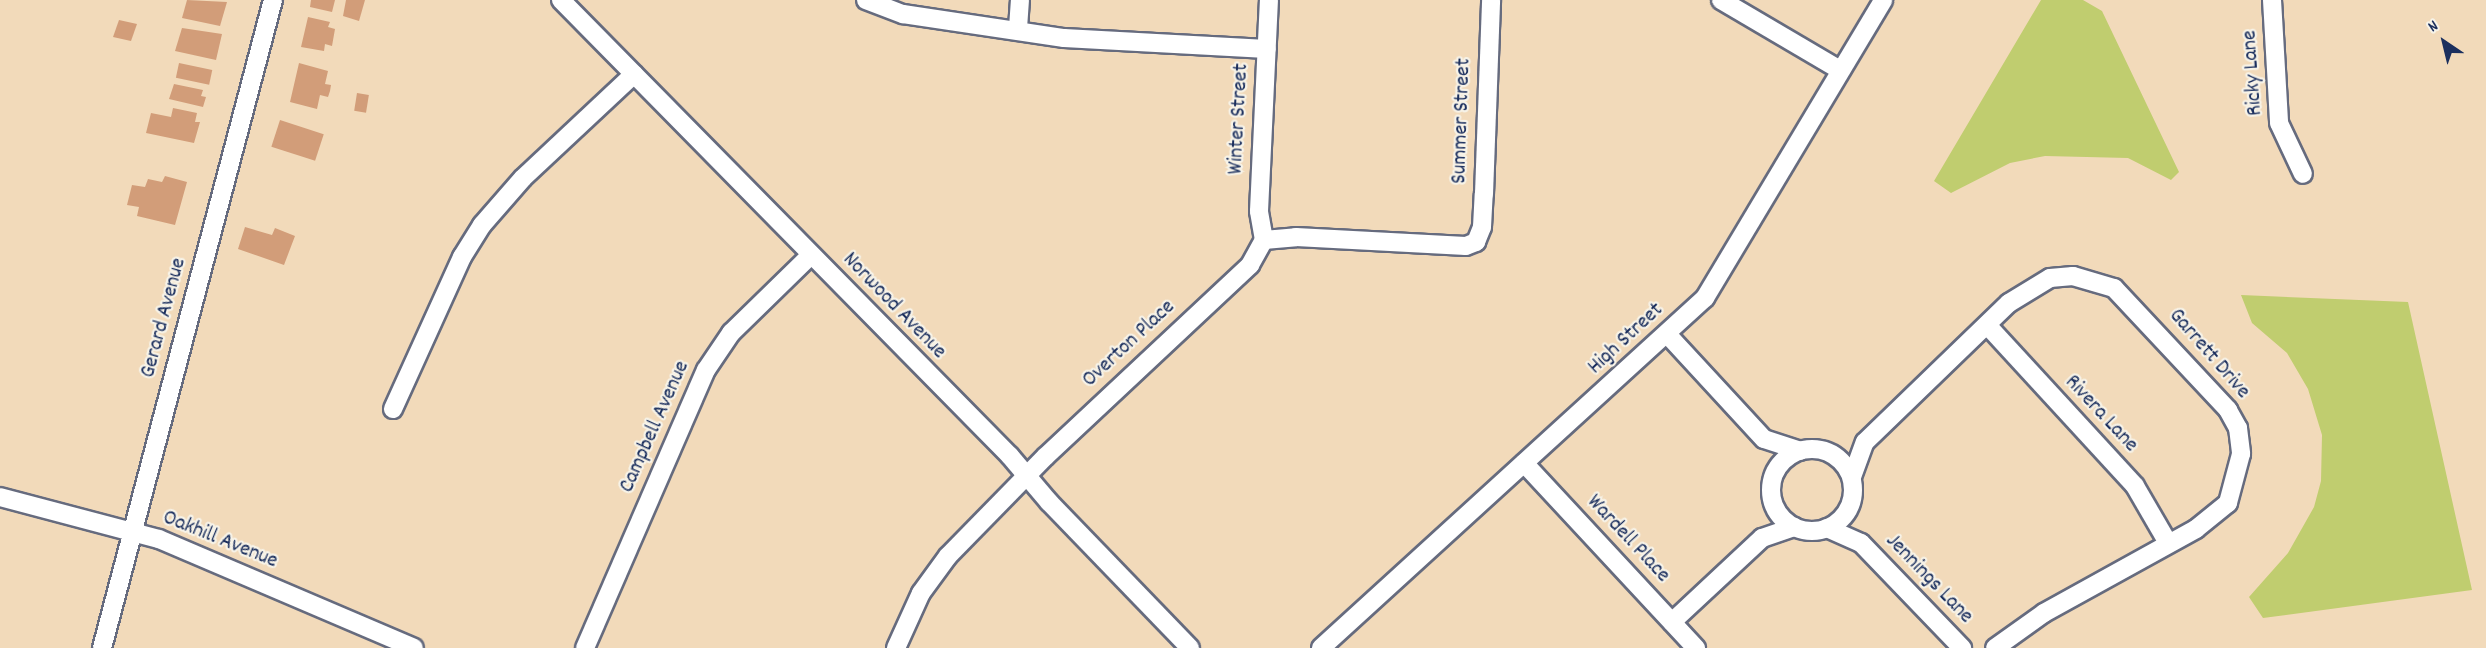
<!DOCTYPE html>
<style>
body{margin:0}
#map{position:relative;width:2486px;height:648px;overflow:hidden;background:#f2daba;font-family:Dekko,sans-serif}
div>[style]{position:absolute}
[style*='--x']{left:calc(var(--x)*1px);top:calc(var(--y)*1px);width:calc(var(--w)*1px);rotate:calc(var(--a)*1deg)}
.green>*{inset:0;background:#c0cd6f}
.building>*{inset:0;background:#d29d79;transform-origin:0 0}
.roads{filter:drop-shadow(2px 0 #666b7e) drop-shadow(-2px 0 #666b7e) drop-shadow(0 2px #666b7e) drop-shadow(0 -2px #666b7e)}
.minor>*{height:18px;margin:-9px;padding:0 9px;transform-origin:9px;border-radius:9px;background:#fff}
.minor>.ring{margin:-9px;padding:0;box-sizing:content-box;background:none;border:18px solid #fff;border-radius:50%}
span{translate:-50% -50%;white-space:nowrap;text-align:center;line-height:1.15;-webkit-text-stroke:4.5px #f7f3e8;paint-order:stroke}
.street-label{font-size:22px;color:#1b2f5e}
.north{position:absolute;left:2414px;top:12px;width:60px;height:60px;-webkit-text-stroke:4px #f7f3e8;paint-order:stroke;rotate:325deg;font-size:16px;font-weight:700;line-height:24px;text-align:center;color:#1b2f5e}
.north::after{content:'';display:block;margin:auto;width:21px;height:27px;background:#1b2f5e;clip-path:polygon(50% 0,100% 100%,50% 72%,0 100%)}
</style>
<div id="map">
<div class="green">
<div style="clip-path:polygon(2041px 0,2083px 0,2102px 11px,2179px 172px,2171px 180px,2128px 158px,2045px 156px,2010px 163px,1951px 193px,1934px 181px)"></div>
<div style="clip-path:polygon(2241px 295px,2408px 302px,2472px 590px,2263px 618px,2249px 597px,2288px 553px,2314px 507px,2321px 481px,2322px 435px,2308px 389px,2287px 353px,2252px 323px)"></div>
</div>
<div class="building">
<div style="clip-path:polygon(187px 0,227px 2px,220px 26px,182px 18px)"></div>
<div style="clip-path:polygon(311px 0,335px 0,332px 12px,310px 7px)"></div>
<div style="clip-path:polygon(346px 0,365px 0,359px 21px,343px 16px)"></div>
<div style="clip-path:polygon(308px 17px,330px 22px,328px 27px,335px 29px,332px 46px,325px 44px,324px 51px,301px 47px)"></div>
<div style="clip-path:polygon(119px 20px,137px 24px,131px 41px,113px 37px)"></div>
<div style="clip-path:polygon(182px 28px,222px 34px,216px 60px,175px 51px)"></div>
<div style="left:179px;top:63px;width:34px;height:15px;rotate:12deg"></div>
<div style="clip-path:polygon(299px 63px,328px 71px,325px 84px,331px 85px,330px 91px,328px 97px,320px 95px,317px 109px,290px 102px)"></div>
<div style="clip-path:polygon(174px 84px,203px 90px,201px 96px,206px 97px,203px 107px,169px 99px)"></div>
<div style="left:357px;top:93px;width:12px;height:18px;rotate:9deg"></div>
<div style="clip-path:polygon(173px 108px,197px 113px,195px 122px,200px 122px,194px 143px,146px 133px,151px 113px,171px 117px)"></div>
<div style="left:280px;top:120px;width:46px;height:28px;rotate:18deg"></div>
<div style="clip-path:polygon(165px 176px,187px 182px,175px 225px,137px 216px,139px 207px,127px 205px,132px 185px,145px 187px,148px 179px,162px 182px)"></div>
<div style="clip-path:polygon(245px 227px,272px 235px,275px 228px,295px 236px,284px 265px,238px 249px)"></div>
</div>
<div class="roads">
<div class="minor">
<div style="--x:561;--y:0;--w:640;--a:45.44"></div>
<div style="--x:1010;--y:456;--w:60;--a:49.7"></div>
<div style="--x:1049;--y:502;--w:203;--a:46"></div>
<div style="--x:866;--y:0;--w:40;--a:21"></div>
<div style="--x:903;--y:14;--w:163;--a:8.5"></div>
<div style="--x:1064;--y:38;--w:203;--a:3.1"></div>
<div style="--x:1721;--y:0;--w:138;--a:30.5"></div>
<div style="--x:2272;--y:0;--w:123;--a:86.7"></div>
<div style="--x:2279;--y:123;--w:56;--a:64.8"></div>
<div style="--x:1018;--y:28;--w:28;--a:-86"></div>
<div style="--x:1264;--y:240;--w:29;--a:-100"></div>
<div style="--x:1259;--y:211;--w:211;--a:-87.3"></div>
<div style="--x:1988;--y:326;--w:217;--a:47.4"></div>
<div style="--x:2135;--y:486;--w:66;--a:59.9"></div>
<div style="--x:1667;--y:334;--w:143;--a:47.3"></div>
<div style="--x:1764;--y:439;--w:38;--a:18"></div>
<div style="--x:393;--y:409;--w:167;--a:-65.6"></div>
<div style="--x:462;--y:257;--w:38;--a:-58"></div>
<div style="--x:482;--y:225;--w:62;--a:-48.9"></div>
<div style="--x:523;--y:178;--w:152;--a:-43.1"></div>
<div class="ring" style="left:1771px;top:449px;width:64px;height:64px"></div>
<div style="--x:1524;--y:463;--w:253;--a:47.1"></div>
<div style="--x:1852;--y:477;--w:37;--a:-70"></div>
<div style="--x:1865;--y:442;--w:200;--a:-44"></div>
<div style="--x:2009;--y:303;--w:48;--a:-31.4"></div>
<div style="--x:2050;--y:278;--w:23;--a:-5"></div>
<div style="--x:2073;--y:276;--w:43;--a:16.3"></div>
<div style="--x:2114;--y:288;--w:167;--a:46.9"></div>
<div style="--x:2228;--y:410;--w:21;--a:61"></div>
<div style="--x:2238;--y:428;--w:26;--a:83"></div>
<div style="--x:2241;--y:454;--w:51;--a:104.9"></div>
<div style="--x:2228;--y:503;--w:41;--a:140.9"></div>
<div style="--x:2196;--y:529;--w:174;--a:151.1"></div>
<div style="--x:2044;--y:613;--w:60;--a:144.5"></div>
<div style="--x:0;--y:497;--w:164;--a:14.8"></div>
<div style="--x:159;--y:539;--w:277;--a:23.1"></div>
<div style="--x:1827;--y:528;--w:37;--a:24"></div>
<div style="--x:1861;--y:543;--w:146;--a:46.1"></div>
<div style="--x:1672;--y:622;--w:123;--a:-43"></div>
<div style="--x:1762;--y:538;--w:34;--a:-19"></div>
<div style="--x:102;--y:648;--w:670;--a:-75.22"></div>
<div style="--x:585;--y:648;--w:303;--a:-66.5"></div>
<div style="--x:706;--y:370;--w:45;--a:-56"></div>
<div style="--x:731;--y:333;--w:112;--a:-44.3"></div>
<div style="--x:896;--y:648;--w:60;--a:-65.6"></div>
<div style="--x:921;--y:593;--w:46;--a:-53.9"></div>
<div style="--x:948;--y:556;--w:139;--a:-45.6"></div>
<div style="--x:1045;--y:457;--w:281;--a:-43.1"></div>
<div style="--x:1250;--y:265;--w:29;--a:-61"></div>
<div style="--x:1264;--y:240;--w:32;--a:-5"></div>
<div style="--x:1296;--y:237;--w:170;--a:3"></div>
<div style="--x:1466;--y:246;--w:11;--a:-22"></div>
<div style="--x:1476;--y:242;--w:16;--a:-68"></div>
<div style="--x:1482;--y:227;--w:33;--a:-87"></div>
<div style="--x:1484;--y:194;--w:194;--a:-87.9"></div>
<div style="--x:1321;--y:648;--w:520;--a:-42.35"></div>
<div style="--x:1705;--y:298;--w:347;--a:-59.1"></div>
</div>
</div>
<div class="street-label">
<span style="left:2253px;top:73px;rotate:-94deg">Ricky Lane</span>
<span style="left:1239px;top:119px;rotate:-87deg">Winter Street</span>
<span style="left:1462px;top:121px;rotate:-88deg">Summer Street</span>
<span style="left:894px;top:306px;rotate:46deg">Norwood Avenue</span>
<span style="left:164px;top:318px;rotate:-75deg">Gerard Avenue</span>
<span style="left:1626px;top:339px;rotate:-43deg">High Street</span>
<span style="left:1129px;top:344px;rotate:-43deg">Overton Place</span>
<span style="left:2209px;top:354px;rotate:49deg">Garrett Drive</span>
<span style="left:2101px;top:414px;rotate:47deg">Rivera Lane</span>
<span style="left:655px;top:427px;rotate:-66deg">Campbell Avenue</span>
<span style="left:1628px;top:539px;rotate:47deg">Wardell Place</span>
<span style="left:220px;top:540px;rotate:22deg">Oakhill Avenue</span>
<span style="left:1929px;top:579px;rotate:46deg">Jennings Lane</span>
</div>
<div class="north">N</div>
</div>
